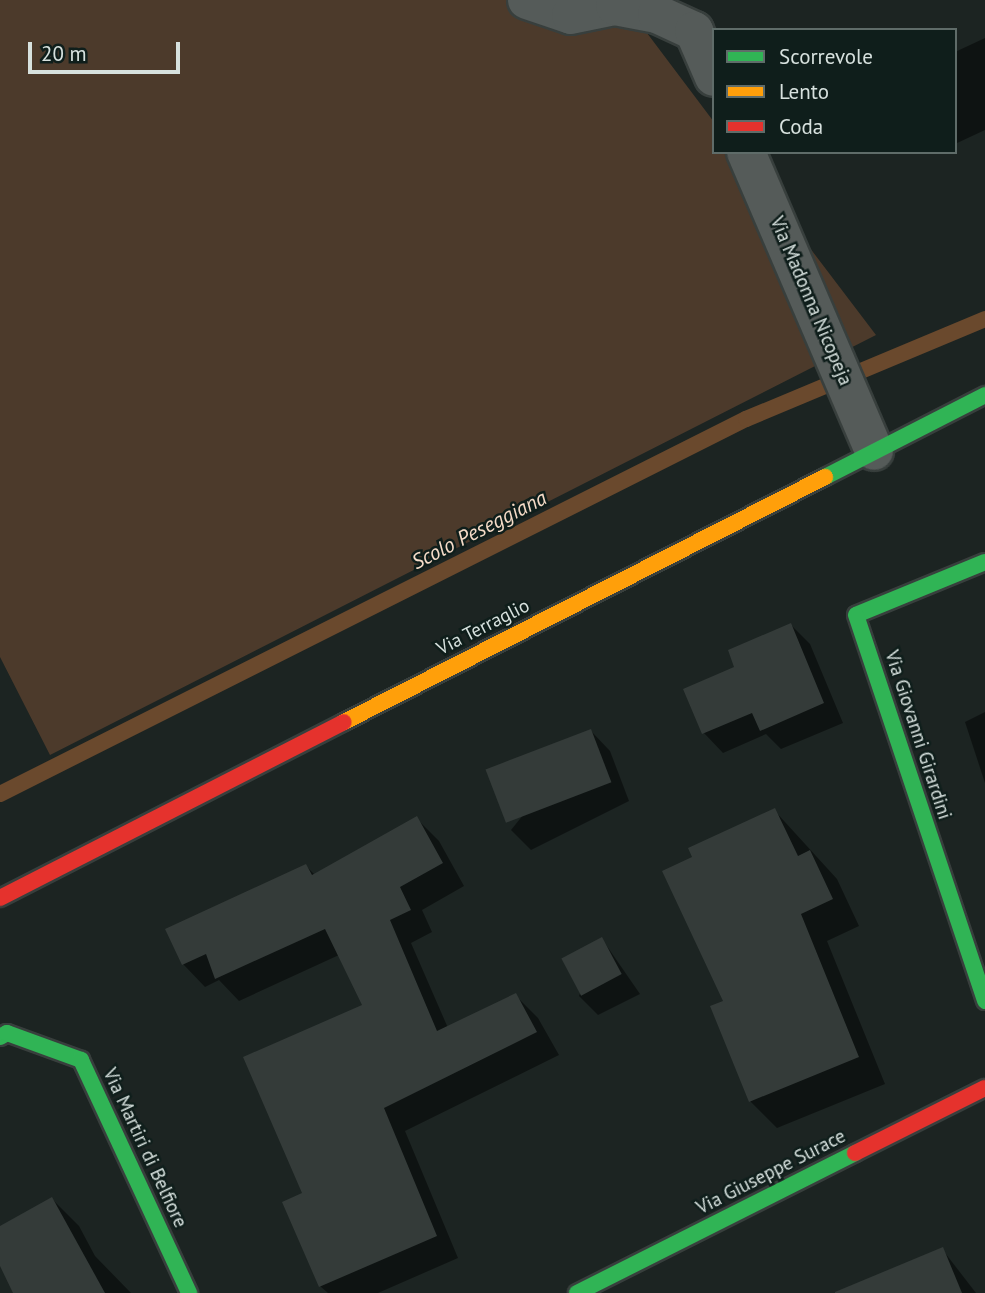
<!DOCTYPE html>
<style>
body{margin:0}
#map{position:relative;width:985px;height:1293px;overflow:hidden;background:#1c2422;font-family:"PT Sans",sans-serif}
div>[style]{position:absolute}
[style*='--x']{left:calc(var(--x)*1px);top:calc(var(--y)*1px);width:calc(var(--w)*1px);rotate:calc(var(--a)*1deg)}
.green>*{inset:0;background:#4c3a2b}
.shadow>*{inset:0;background:#0007}
.stream>*{height:16px;margin:-8px;padding:0 8px;transform-origin:8px;border-radius:8px;background:#6a492d}
.building>*{inset:0;background:#343b39;transform-origin:0 0}
.roads{filter:drop-shadow(2px 0 #383f3d) drop-shadow(-2px 0 #383f3d) drop-shadow(0 2px #383f3d) drop-shadow(0 -2px #383f3d)}
.street>*{height:38px;margin:-19px;padding:0 19px;transform-origin:19px;border-radius:19px;background:#555b59}
.fast>*{height:16px;margin:-8px;padding:0 8px;transform-origin:8px;border-radius:8px;background:#30b455}
.slow>*{height:16px;margin:-8px;padding:0 8px;transform-origin:8px;border-radius:8px;background:#ff9f0a}
.jam>*{height:16px;margin:-8px;padding:0 8px;transform-origin:8px;border-radius:8px;background:#e5322d}
span{translate:-50% -50%;white-space:nowrap;text-align:center;line-height:1.15;-webkit-text-stroke:5px #0f1e1b;paint-order:stroke}
.street-label{font-size:19px;color:#d7e1de}
.water-label{font-size:21px;color:#f6dcc8;font-style:italic}
.legend{position:absolute;left:712px;top:28px;width:245px;height:126px;box-sizing:border-box;background:#0f1e1b;border:2px solid #5f6c69;margin:0;padding:9px 12px;list-style:none;font-size:21px;color:#d7e1de}
.legend li{display:flex;align-items:center;gap:14px;height:35px}
.legend b{width:35px;border:2px solid #5f6c69}
.scale{position:absolute;left:28px;top:42px;width:152px;height:32px;box-sizing:border-box;border:4px solid #d7e1de;border-top:0;padding-left:9px;font-size:21px;line-height:24px;white-space:nowrap;color:#d7e1de;-webkit-text-stroke:5px #0f1e1b;paint-order:stroke}
</style>
<div id="map">
<div class="green">
<div style="clip-path:polygon(0 0,650px 0,647px 33px,714px 122px,714px 152px,737px 152px,876px 335px,50px 755px,0 657px)"></div>
</div>
<div class="shadow">
<div style="clip-path:polygon(985px 38px,985px 130px,955px 144px,955px 52px)"></div>
<div style="clip-path:polygon(791px 625px,810px 644px,843px 723px,781px 749px,766px 734px,723px 753px,704px 733px,737px 668px)"></div>
<div style="clip-path:polygon(985px 712px,985px 783px,965px 722px)"></div>
<div style="clip-path:polygon(591px 731px,610px 751px,629px 801px,531px 850px,511px 830px)"></div>
<div style="clip-path:polygon(774px 810px,837px 879px,859px 926px,827px 941px,885px 1084px,777px 1128px,750px 1101px,694px 858px)"></div>
<div style="clip-path:polygon(417px 819px,439px 841px,464px 886px,422px 910px,432px 932px,411px 943px,448px 1028px,515px 995px,538px 1018px,559px 1055px,405px 1131px,458px 1258px,378px 1293px,328px 1293px,320px 1286px,365px 1006px,339px 955px,239px 1001px,219px 980px,205px 987px,183px 964px,306px 866px,315px 875px)"></div>
<div style="clip-path:polygon(602px 939px,640px 994px,598px 1015px,579px 996px)"></div>
<div style="clip-path:polygon(52px 1199px,79px 1226px,95px 1256px,131px 1293px,15px 1293px,0 1262px,0 1228px)"></div>
<div style="clip-path:polygon(942px 1249px,976px 1293px,847px 1293px)"></div>
</div>
<div class="stream">
<div style="--x:0;--y:794;--w:835;--a:-26.69"></div>
<div style="--x:746;--y:419;--w:259;--a:-22.7"></div>
</div>
<div class="building">
<div style="clip-path:polygon(791px 623px,824px 703px,760px 731px,752px 713px,702px 734px,683px 689px,734px 667px,728px 650px)"></div>
<div style="left:591px;top:729px;width:57px;height:113px;rotate:69deg"></div>
<div style="clip-path:polygon(775px 808px,798px 856px,810px 850px,833px 899px,801px 914px,859px 1057px,749px 1102px,710px 1006px,723px 1001px,662px 871px,692px 857px,688px 848px)"></div>
<div style="clip-path:polygon(417px 816px,443px 863px,400px 887px,411px 910px,390px 920px,437px 1031px,516px 993px,537px 1032px,384px 1108px,437px 1236px,319px 1287px,282px 1202px,302px 1193px,243px 1057px,362px 1005px,325px 929px,215px 979px,206px 954px,182px 965px,165px 929px,306px 864px,312px 875px)"></div>
<div style="left:602px;top:937px;width:42px;height:46px;rotate:62deg"></div>
<div style="clip-path:polygon(52px 1197px,105px 1293px,13px 1293px,0 1266px,0 1226px)"></div>
<div style="clip-path:polygon(943px 1247px,962px 1293px,835px 1293px,835px 1292px)"></div>
</div>
<div class="roads">
<div class="street">
<div style="--x:527;--y:0;--w:46;--a:18.8"></div>
<div style="--x:571;--y:15;--w:45;--a:-11.6"></div>
<div style="--x:615;--y:6;--w:43;--a:10.8"></div>
<div style="--x:657;--y:14;--w:41;--a:24.7"></div>
<div style="--x:694;--y:31;--w:50;--a:66.5"></div>
<div style="--x:746;--y:152;--w:325;--a:66.8"></div>
</div>
<div class="fast">
<div style="--x:825;--y:477;--w:180;--a:-27.1"></div>
<div style="--x:985;--y:562;--w:139;--a:157.7"></div>
<div style="--x:856;--y:615;--w:407;--a:71.5"></div>
<div style="--x:0;--y:1037;--w:8;--a:-30"></div>
<div style="--x:7;--y:1033;--w:79;--a:20"></div>
<div style="--x:81;--y:1060;--w:257;--a:65.1"></div>
<div style="--x:577;--y:1293;--w:311;--a:-26.7"></div>
</div>
<div class="slow">
<div style="--x:344;--y:722;--w:540;--a:-26.99"></div>
</div>
<div class="jam">
<div style="--x:0;--y:898;--w:386;--a:-27.1"></div>
<div style="--x:855;--y:1153;--w:145;--a:-26.6"></div>
</div>
</div>
<div class="street-label">
<span style="left:811px;top:301px;rotate:67deg">Via Madonna Nicopeja</span>
<span style="left:483px;top:627px;rotate:-27deg">Via Terraglio</span>
<span style="left:918px;top:735px;rotate:72deg">Via Giovanni Girardini</span>
<span style="left:145px;top:1148px;rotate:65deg">Via Martiri di Belfiore</span>
<span style="left:771px;top:1172px;rotate:-27deg">Via Giuseppe Surace</span>
</div>
<div class="water-label">
<span style="left:479px;top:530px;rotate:-27deg">Scolo Peseggiana</span>
</div>
<ul class="legend">
<li><b style="height:9px;background:#30b455"></b>Scorrevole</li>
<li><b style="height:9px;background:#ff9f0a"></b>Lento</li>
<li><b style="height:9px;background:#e5322d"></b>Coda</li>
</ul>
<div class="scale">20 m</div>
</div>
